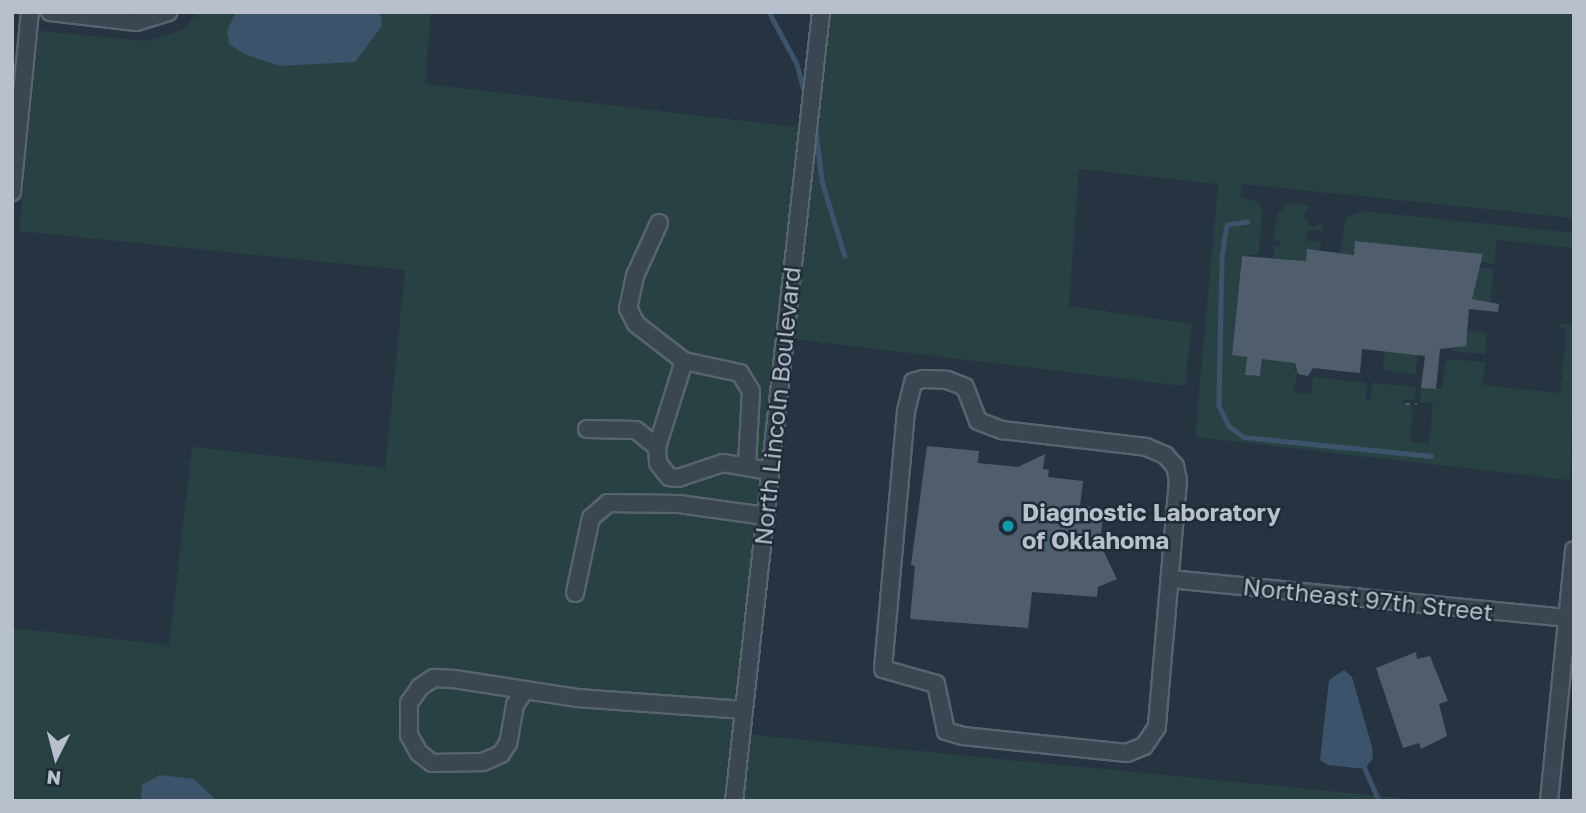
<!DOCTYPE html>
<style>
body{margin:0}
#map{position:relative;width:1586px;height:813px;overflow:hidden;background:#263442;font-family:"Golos Text",sans-serif}
div>[style]{position:absolute}
[style*='--x']{left:calc(var(--x)*1px);top:calc(var(--y)*1px);width:calc(var(--w)*1px);rotate:calc(var(--a)*1deg)}
.green>*{inset:0;background:#284243;transform-origin:0 0}
.water>*{inset:0;background:#3b536b}
.stream>*{height:4.5px;margin:-2.25px;padding:0 2.25px;transform-origin:2.25px;border-radius:2.25px;background:#3b536b}
.building>*{inset:0;background:#4f5d6d}
.path>*{height:2.5px;margin-top:-1.25px;transform-origin:0;background:repeating-linear-gradient(90deg,#465e60 0 5px,transparent 0 10px)}
.roads{filter:drop-shadow(2px 0 #58636f) drop-shadow(-2px 0 #58636f) drop-shadow(0 2px #58636f) drop-shadow(0 -2px #58636f)}
.minor>*{height:16px;margin:-8px;padding:0 8px;transform-origin:8px;border-radius:8px;background:#3a4652}
.dots>*{width:19px;height:19px;translate:-50% -50%;box-sizing:border-box;border:4px solid #1f2b37;border-radius:50%}
span{translate:-50% -50%;white-space:nowrap;text-align:center;line-height:1.15;-webkit-text-stroke:5px #1f2b37;paint-order:stroke}
.street-label{font-size:24px;color:#b7c0cc}
.poi-label{font-size:24px;color:#b7c0cc;font-weight:700}
.left{translate:0 -50%;text-align:left}
.frame{position:absolute;inset:0;border:14px solid #b7c0cc;pointer-events:none}
.north{position:absolute;left:21px;top:722px;width:70px;height:70px;-webkit-text-stroke:5px #1f2b37;paint-order:stroke;rotate:186deg;font-size:19px;font-weight:700;line-height:28px;text-align:center;color:#b7c0cc}
.north::after{content:'';display:block;margin:auto;width:24px;height:32px;background:#b7c0cc;clip-path:polygon(50% 0,100% 100%,50% 72%,0 100%)}
</style>
<div id="map">
<div class="green">
<div style="clip-path:polygon(197px 12px,431px 12px,425px 84px,814px 129px,825px 12px,1574px 12px,1574px 218px,1242px 184px,1240px 197px,1258px 202px,1262px 210px,1259px 254px,1241px 256px,1232px 355px,1246px 357px,1245px 375px,1260px 376px,1263px 359px,1296px 351px,1294px 370px,1298px 371px,1293px 392px,1311px 394px,1313px 377px,1367px 383px,1366px 400px,1370px 401px,1373px 383px,1416px 387px,1415px 400px,1402px 400px,1402px 404px,1413px 405px,1410px 442px,1429px 444px,1433px 404px,1420px 402px,1421px 388px,1442px 389px,1446px 359px,1485px 362px,1483px 385px,1560px 393px,1567px 330px,1557px 324px,1574px 324px,1570px 480px,1195px 437px,1218px 184px,1079px 169px,1069px 306px,1192px 324px,1185px 386px,793px 339px,779px 348px,735px 733px,1430px 801px,12px 801px,12px 628px,169px 645px,192px 447px,385px 468px,405px 270px,19px 231px,39px 31px,146px 41px,185px 29px)"></div>
<div style="clip-path:polygon(1288px 203px,1310px 206px,1303px 215px,1312px 227px,1323px 222px,1322px 231px,1308px 230px,1307px 241px,1321px 242px,1320px 251px,1306px 261px,1273px 258px,1274px 246px,1280px 246px,1280px 240px,1274px 240px,1277px 215px)"></div>
<div style="clip-path:polygon(1361px 211px,1574px 233px,1574px 248px,1497px 240px,1494px 264px,1481px 262px,1483px 254px,1356px 241px,1354px 254px,1340px 253px,1346px 218px)"></div>
<div style="clip-path:polygon(1480px 267px,1494px 269px,1489px 311px,1488px 302px,1472px 299px)"></div>
<div style="clip-path:polygon(1467px 330px,1487px 333px,1485px 354px,1454px 351px)"></div>
<div style="left:1385px;top:351px;width:33px;height:19px;rotate:7deg"></div>
</div>
<div class="water">
<div style="clip-path:polygon(236px 12px,380px 12px,382px 26px,355px 62px,280px 66px,244px 54px,229px 44px,227px 31px)"></div>
<div style="clip-path:polygon(1344px 670px,1352px 677px,1372px 747px,1373px 758px,1365px 769px,1328px 765px,1320px 760px,1329px 680px)"></div>
<div style="clip-path:polygon(160px 775px,194px 779px,217px 801px,141px 801px,142px 785px)"></div>
</div>
<div class="stream">
<div style="--x:769;--y:12;--w:59;--a:61.7"></div>
<div style="--x:797;--y:64;--w:31;--a:75"></div>
<div style="--x:815;--y:122;--w:59;--a:83.2"></div>
<div style="--x:822;--y:181;--w:78;--a:73"></div>
<div style="--x:1248;--y:222;--w:21;--a:172"></div>
<div style="--x:1227;--y:225;--w:33;--a:99"></div>
<div style="--x:1222;--y:258;--w:148;--a:91.2"></div>
<div style="--x:1219;--y:406;--w:22;--a:63"></div>
<div style="--x:1229;--y:426;--w:19;--a:36"></div>
<div style="--x:1244;--y:437;--w:188;--a:5.8"></div>
<div style="--x:1365;--y:769;--w:35;--a:66"></div>
</div>
<div class="building">
<div style="clip-path:polygon(1355px 241px,1483px 254px,1472px 299px,1499px 304px,1498px 312px,1469px 309px,1466px 346px,1440px 349px,1436px 389px,1421px 388px,1425px 356px,1362px 349px,1360px 373px,1313px 368px,1308px 376px,1298px 374px,1295px 363px,1262px 359px,1260px 376px,1245px 375px,1247px 357px,1232px 355px,1242px 256px,1306px 261px,1307px 249px,1354px 255px)"></div>
<div style="clip-path:polygon(927px 446px,979px 451px,978px 463px,1018px 467px,1045px 454px,1043px 469px,1049px 470px,1048px 477px,1083px 481px,1080px 506px,1104px 508px,1100px 544px,1117px 579px,1098px 587px,1097px 597px,1032px 592px,1028px 628px,910px 619px,915px 566px,911px 565px)"></div>
<div style="clip-path:polygon(1416px 652px,1417px 659px,1430px 656px,1448px 701px,1439px 704px,1447px 736px,1421px 749px,1419px 743px,1403px 748px,1376px 668px)"></div>
</div>
<div class="path">
<div style="--x:1405;--y:404;--w:12;--a:0"></div>
</div>
<div class="roads">
<div class="minor">
<div style="--x:50;--y:12;--w:87;--a:6.6"></div>
<div style="--x:136;--y:22;--w:34;--a:-17"></div>
<div style="--x:12;--y:192;--w:181;--a:-84.3"></div>
<div style="--x:659;--y:223;--w:58;--a:114.4"></div>
<div style="--x:635;--y:276;--w:33;--a:102"></div>
<div style="--x:628;--y:308;--w:18;--a:63"></div>
<div style="--x:636;--y:324;--w:61;--a:37.6"></div>
<div style="--x:684;--y:361;--w:90;--a:107.4"></div>
<div style="--x:657;--y:447;--w:16;--a:86"></div>
<div style="--x:658;--y:463;--w:18;--a:52"></div>
<div style="--x:669;--y:477;--w:9;--a:6"></div>
<div style="--x:678;--y:478;--w:47;--a:-18.4"></div>
<div style="--x:723;--y:463;--w:48;--a:9.7"></div>
<div style="--x:684;--y:361;--w:57;--a:12.1"></div>
<div style="--x:740;--y:373;--w:21;--a:59"></div>
<div style="--x:751;--y:391;--w:75;--a:93.1"></div>
<div style="--x:923;--y:379;--w:24;--a:2"></div>
<div style="--x:947;--y:380;--w:19;--a:21"></div>
<div style="--x:965;--y:387;--w:36;--a:69"></div>
<div style="--x:978;--y:421;--w:26;--a:21"></div>
<div style="--x:1002;--y:430;--w:145;--a:6.7"></div>
<div style="--x:1146;--y:447;--w:21;--a:23"></div>
<div style="--x:1165;--y:455;--w:15;--a:48"></div>
<div style="--x:1175;--y:466;--w:14;--a:78"></div>
<div style="--x:1178;--y:480;--w:248;--a:94.9"></div>
<div style="--x:1157;--y:727;--w:23;--a:124"></div>
<div style="--x:1144;--y:746;--w:18;--a:158"></div>
<div style="--x:1127;--y:753;--w:165;--a:-174.1"></div>
<div style="--x:963;--y:736;--w:18;--a:-164"></div>
<div style="--x:946;--y:731;--w:48;--a:-102"></div>
<div style="--x:936;--y:684;--w:55;--a:-164.2"></div>
<div style="--x:883;--y:669;--w:259;--a:-84.9"></div>
<div style="--x:906;--y:411;--w:30;--a:-76"></div>
<div style="--x:913;--y:382;--w:10;--a:-17"></div>
<div style="--x:587;--y:429;--w:49;--a:1.2"></div>
<div style="--x:636;--y:430;--w:27;--a:39"></div>
<div style="--x:1170;--y:579;--w:398;--a:5.6"></div>
<div style="--x:575;--y:593;--w:77;--a:-78"></div>
<div style="--x:591;--y:518;--w:23;--a:-41"></div>
<div style="--x:608;--y:503;--w:71;--a:0.8"></div>
<div style="--x:679;--y:504;--w:87;--a:7.9"></div>
<div style="--x:525;--y:690;--w:18;--a:124"></div>
<div style="--x:515;--y:705;--w:39;--a:100"></div>
<div style="--x:508;--y:743;--w:13;--a:122"></div>
<div style="--x:501;--y:754;--w:20;--a:156"></div>
<div style="--x:483;--y:762;--w:51;--a:178.9"></div>
<div style="--x:432;--y:763;--w:16;--a:-142"></div>
<div style="--x:419;--y:753;--w:21;--a:-119"></div>
<div style="--x:409;--y:735;--w:32;--a:-90"></div>
<div style="--x:409;--y:703;--w:19;--a:-55"></div>
<div style="--x:420;--y:687;--w:17;--a:-33"></div>
<div style="--x:434;--y:678;--w:20;--a:3"></div>
<div style="--x:454;--y:679;--w:72;--a:8.8"></div>
<div style="--x:525;--y:690;--w:54;--a:8.6"></div>
<div style="--x:578;--y:698;--w:166;--a:4.1"></div>
<div style="--x:734;--y:801;--w:794;--a:-83.71"></div>
<div style="--x:1549;--y:801;--w:252;--a:-84.3"></div>
</div>
</div>
<div class="dots">
<div style="left:1008px;top:526px;background:#0f9aa8"></div>
</div>
<div class="street-label">
<span style="left:777px;top:406px;rotate:-84deg">North Lincoln Boulevard</span>
<span style="left:1368px;top:599px;rotate:6deg">Northeast 97th Street</span>
</div>
<div class="poi-label">
<span class="left" style="left:1022px;top:526px">Diagnostic Laboratory<br>of Oklahoma</span>
</div>
<div class="frame"></div>
<div class="north">N</div>
</div>
